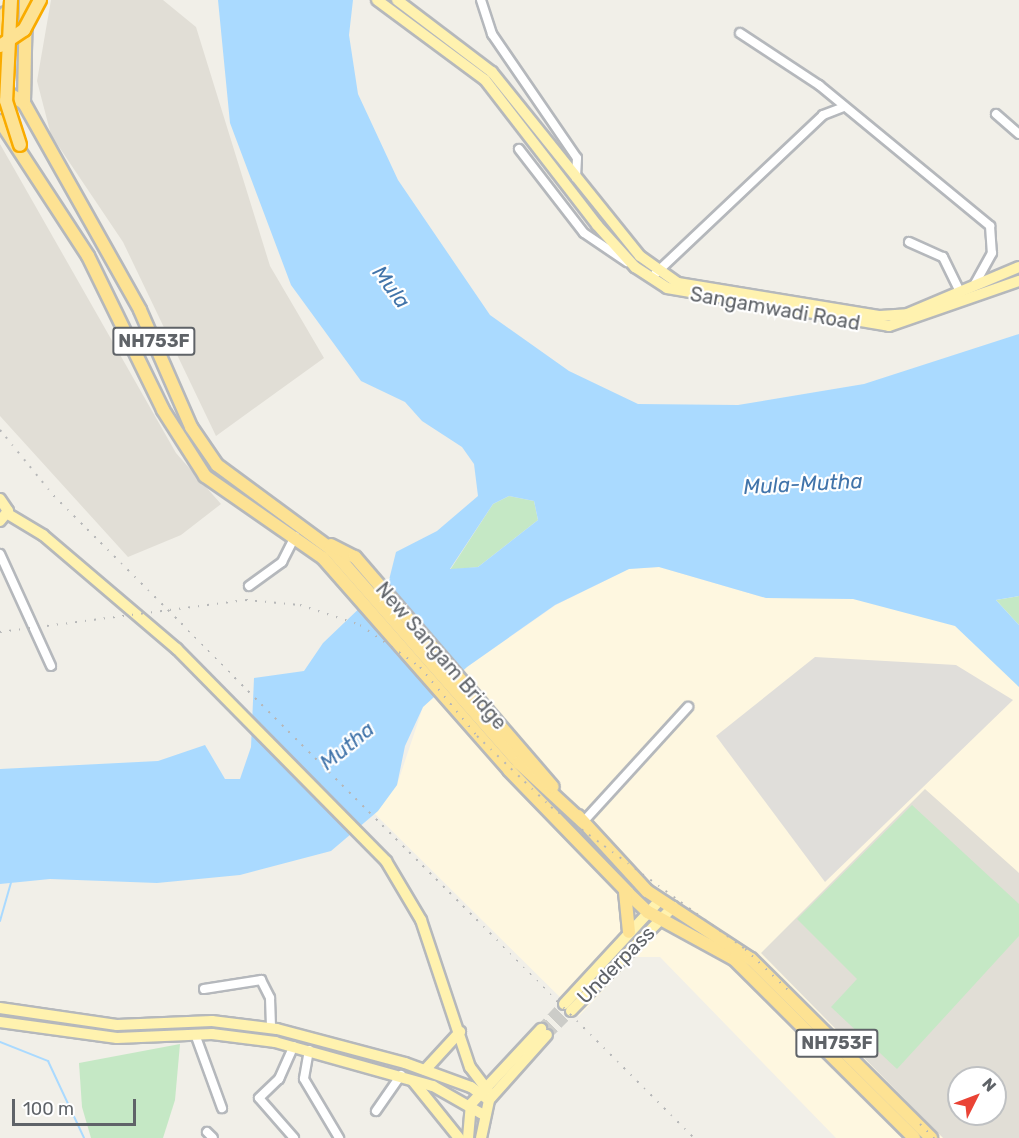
<!DOCTYPE html>
<style>
body{margin:0}
#map{position:relative;width:1019px;height:1138px;overflow:hidden;background:#f1efe8;font-family:Rubik,sans-serif}
div>[style]{position:absolute}
[style*='--x']{left:calc(var(--x)*1px);top:calc(var(--y)*1px);width:calc(var(--w)*1px);rotate:calc(var(--a)*1deg)}
.commercial>*{inset:0;background:#fef7e0}
.industrial>*{inset:0;background:#e0deda}
.education>*{inset:0;background:#e1ded6}
.green>*{inset:0;background:#c5e8c5}
.water>*{inset:0;background:#aadaff}
.stream>*{height:2px;margin:-1px;padding:0 1px;transform-origin:1px;border-radius:1px;background:#aadaff}
.major-tunnel>*{height:10px;margin-top:-5px;transform-origin:0;background:repeating-linear-gradient(90deg,#ccccc8 0 10px,transparent 0 15px)}
.roads{filter:drop-shadow(2px 0 #b5b8bc) drop-shadow(-2px 0 #b5b8bc) drop-shadow(0 2px #b5b8bc) drop-shadow(0 -2px #b5b8bc)}
.minor>*{height:8px;margin:-4px;padding:0 4px;transform-origin:4px;border-radius:4px;background:#fff}
.major>*{height:10px;margin:-5px;padding:0 5px;transform-origin:5px;border-radius:5px;background:#fff2af}
.highway>*{height:12px;margin:-6px;padding:0 6px;transform-origin:6px;border-radius:6px;background:#fde293}
.rail>*{height:2px;margin-top:-1px;transform-origin:0;background:repeating-linear-gradient(90deg,#b6b7b8 0 1.5px,transparent 0 9.5px)}
.bridges{filter:drop-shadow(2px 0 #f9ab00) drop-shadow(-2px 0 #f9ab00) drop-shadow(0 2px #f9ab00) drop-shadow(0 -2px #f9ab00)}
.highway-bridge>*{height:12px;margin:-6px;padding:0 6px;transform-origin:6px;border-radius:6px;background:#fde293}
span{translate:-50% -50%;white-space:nowrap;text-align:center;line-height:1.15;-webkit-text-stroke:4.5px #fff;paint-order:stroke}
.shield-label span{padding:2px 4px;background:#fff;border:2px solid;border-radius:4px;-webkit-text-stroke-width:0}
.shield-label{font-size:18px;color:#5f6368;font-weight:700}
.street-label{font-size:20px;color:#5f6368}
.water-label{font-size:21px;color:#4174aa;font-style:italic}
.north{position:absolute;left:947px;top:1066px;width:60px;height:60px;box-sizing:border-box;background:#fff;border:2px solid #bfc1c3;border-radius:50%;rotate:48deg;font-size:16px;font-weight:700;line-height:24px;text-align:center;color:#5f6368}
.north::after{content:'';display:block;margin:auto;width:21px;height:27px;background:#ea4335;clip-path:polygon(50% 0,100% 100%,50% 72%,0 100%)}
.scale{position:absolute;left:12px;top:1099px;width:124px;height:27px;box-sizing:border-box;border:3px solid #5f6368;border-top:0;padding-left:8px;font-size:18px;line-height:21px;white-space:nowrap;color:#5f6368;-webkit-text-stroke:4px #fff;paint-order:stroke}
</style>
<div id="map">
<div class="commercial">
<div style="clip-path:polygon(evenodd,659px 567px,766px 598px,853px 599px,1019px 578px,1019px 1138px,836px 1138px,660px 957px,635px 957px,579px 1016px,375px 814px,397px 785px,423px 707px,467px 667px,556px 605px,629px 569px,659px 567px,959px 1078px,995px 1078px,995px 1114px,959px 1114px,959px 1078px)"></div>
</div>
<div class="industrial">
<div style="clip-path:polygon(815px 657px,956px 665px,1013px 700px,825px 882px,716px 736px)"></div>
</div>
<div class="education">
<div style="clip-path:polygon(51px 0,163px 0,196px 27px,270px 266px,324px 358px,216px 436px,123px 242px,51px 135px,37px 81px)"></div>
<div style="clip-path:polygon(0 144px,176px 453px,221px 504px,181px 535px,128px 557px,0 416px)"></div>
<div style="clip-path:polygon(evenodd,925px 789px,1019px 873px,1019px 1138px,943px 1138px,761px 953px,925px 789px,959px 1078px,995px 1078px,995px 1114px,959px 1114px,959px 1078px)"></div>
</div>
<div class="green">
<div style="clip-path:polygon(509px 496px,534px 501px,538px 520px,478px 567px,450px 570px,493px 504px)"></div>
<div style="clip-path:polygon(1019px 596px,1019px 625px,996px 600px)"></div>
<div style="clip-path:polygon(912px 805px,1019px 904px,1019px 936px,897px 1069px,831px 1007px,857px 979px,797px 919px)"></div>
<div style="clip-path:polygon(180px 1044px,175px 1100px,163px 1138px,91px 1138px,82px 1107px,79px 1063px)"></div>
</div>
<div class="water">
<div style="clip-path:polygon(evenodd,218px 0,353px 0,349px 35px,358px 94px,398px 180px,490px 315px,569px 371px,638px 404px,738px 405px,864px 384px,1019px 334px,1019px 596px,996px 600px,1019px 625px,1019px 687px,955px 626px,853px 599px,766px 598px,659px 567px,629px 569px,555px 605px,467px 667px,423px 707px,405px 746px,397px 785px,378px 811px,331px 851px,240px 875px,157px 883px,50px 879px,0 884px,0 769px,158px 761px,205px 745px,225px 779px,240px 779px,251px 747px,254px 678px,304px 671px,323px 643px,389px 580px,396px 552px,437px 531px,478px 496px,474px 464px,462px 447px,422px 421px,405px 402px,361px 381px,291px 285px,230px 123px,218px 0,509px 496px,534px 501px,538px 520px,478px 567px,450px 569px,493px 504px,509px 496px)"></div>
</div>
<div class="stream">
<div style="--x:0;--y:921;--w:40;--a:-74"></div>
<div style="--x:0;--y:1042;--w:52;--a:21.6"></div>
<div style="--x:48;--y:1061;--w:85;--a:64.9"></div>
</div>
<div class="major-tunnel">
<div style="--x:541;--y:1029;--w:34;--a:-47"></div>
<div style="--x:547;--y:1035;--w:34;--a:-45"></div>
</div>
<div class="roads">
<div class="minor">
<div style="--x:481;--y:0;--w:36;--a:72"></div>
<div style="--x:492;--y:34;--w:150;--a:55.6"></div>
<div style="--x:577;--y:158;--w:20;--a:93"></div>
<div style="--x:740;--y:33;--w:95;--a:33.4"></div>
<div style="--x:819;--y:85;--w:222;--a:39.5"></div>
<div style="--x:990;--y:226;--w:27;--a:86"></div>
<div style="--x:992;--y:253;--w:38;--a:119"></div>
<div style="--x:996;--y:114;--w:30;--a:41"></div>
<div style="--x:519;--y:149;--w:106;--a:52.3"></div>
<div style="--x:584;--y:233;--w:52;--a:34"></div>
<div style="--x:909;--y:242;--w:37;--a:24"></div>
<div style="--x:943;--y:257;--w:39;--a:64"></div>
<div style="--x:655;--y:274;--w:231;--a:-43.4"></div>
<div style="--x:823;--y:115;--w:22;--a:-21"></div>
<div style="--x:0;--y:554;--w:123;--a:65.5"></div>
<div style="--x:249;--y:586;--w:41;--a:-36"></div>
<div style="--x:282;--y:562;--w:29;--a:-63"></div>
<div style="--x:583;--y:822;--w:156;--a:-47.6"></div>
<div style="--x:204;--y:989;--w:58;--a:-9"></div>
<div style="--x:261;--y:980;--w:20;--a:63"></div>
<div style="--x:270;--y:998;--w:30;--a:88"></div>
<div style="--x:195;--y:1034;--w:79;--a:70"></div>
<div style="--x:309;--y:1050;--w:29;--a:100"></div>
<div style="--x:304;--y:1079;--w:69;--a:59.3"></div>
<div style="--x:376;--y:1111;--w:44;--a:-55.2"></div>
<div style="--x:207;--y:1132;--w:8;--a:45"></div>
<div style="--x:294;--y:1138;--w:53;--a:-131.2"></div>
<div style="--x:259;--y:1098;--w:28;--a:-44"></div>
<div style="--x:279;--y:1079;--w:36;--a:-66"></div>
</div>
<div class="major">
<div style="--x:377;--y:0;--w:134;--a:36.5"></div>
<div style="--x:485;--y:80;--w:183;--a:52.3"></div>
<div style="--x:597;--y:225;--w:57;--a:47.9"></div>
<div style="--x:635;--y:267;--w:38;--a:33"></div>
<div style="--x:667;--y:288;--w:225;--a:9.7"></div>
<div style="--x:889;--y:326;--w:138;--a:-19.1"></div>
<div style="--x:397;--y:0;--w:119;--a:37.2"></div>
<div style="--x:492;--y:72;--w:236;--a:51.2"></div>
<div style="--x:640;--y:256;--w:47;--a:35.4"></div>
<div style="--x:678;--y:283;--w:205;--a:9.3"></div>
<div style="--x:880;--y:316;--w:27;--a:-4"></div>
<div style="--x:907;--y:314;--w:121;--a:-22.8"></div>
<div style="--x:0;--y:499;--w:14;--a:56"></div>
<div style="--x:8;--y:511;--w:13;--a:129"></div>
<div style="--x:8;--y:514;--w:41;--a:31"></div>
<div style="--x:43;--y:535;--w:176;--a:40.4"></div>
<div style="--x:177;--y:649;--w:298;--a:45.4"></div>
<div style="--x:386;--y:861;--w:69;--a:59.3"></div>
<div style="--x:421;--y:920;--w:155;--a:71.6"></div>
<div style="--x:470;--y:1067;--w:36;--a:53"></div>
<div style="--x:564;--y:1004;--w:142;--a:-47.3"></div>
<div style="--x:0;--y:1008;--w:118;--a:8.3"></div>
<div style="--x:117;--y:1025;--w:95;--a:-2.4"></div>
<div style="--x:212;--y:1021;--w:65;--a:7"></div>
<div style="--x:277;--y:1029;--w:132;--a:14.9"></div>
<div style="--x:405;--y:1063;--w:70;--a:20"></div>
<div style="--x:471;--y:1087;--w:19;--a:36"></div>
<div style="--x:571;--y:1011;--w:146;--a:-45.6"></div>
<div style="--x:0;--y:1022;--w:118;--a:7.8"></div>
<div style="--x:117;--y:1038;--w:95;--a:-2.4"></div>
<div style="--x:212;--y:1034;--w:64;--a:7.2"></div>
<div style="--x:275;--y:1042;--w:164;--a:15.6"></div>
<div style="--x:433;--y:1086;--w:56;--a:29.7"></div>
<div style="--x:425;--y:1070;--w:52;--a:-47.4"></div>
<div style="--x:413;--y:1081;--w:73;--a:51.1"></div>
<div style="--x:468;--y:1138;--w:34;--a:-85"></div>
<div style="--x:471;--y:1104;--w:103;--a:-47"></div>
<div style="--x:481;--y:1138;--w:39;--a:-78"></div>
<div style="--x:489;--y:1100;--w:87;--a:-48.3"></div>
</div>
<div class="highway">
<div style="--x:0;--y:80;--w:67;--a:-85.7"></div>
<div style="--x:0;--y:88;--w:28;--a:32"></div>
<div style="--x:24;--y:103;--w:237;--a:60.7"></div>
<div style="--x:140;--y:310;--w:128;--a:66.4"></div>
<div style="--x:191;--y:427;--w:46;--a:55.6"></div>
<div style="--x:217;--y:465;--w:142;--a:36.4"></div>
<div style="--x:331;--y:549;--w:285;--a:48.7"></div>
<div style="--x:519;--y:763;--w:87;--a:42.7"></div>
<div style="--x:24;--y:103;--w:103;--a:-88.9"></div>
<div style="--x:0;--y:121;--w:161;--a:56.9"></div>
<div style="--x:88;--y:256;--w:171;--a:64"></div>
<div style="--x:163;--y:410;--w:78;--a:57.5"></div>
<div style="--x:205;--y:476;--w:144;--a:34.8"></div>
<div style="--x:323;--y:558;--w:282;--a:48.7"></div>
<div style="--x:509;--y:770;--w:171;--a:45.9"></div>
<div style="--x:628;--y:893;--w:28;--a:44"></div>
<div style="--x:648;--y:912;--w:98;--a:28.7"></div>
<div style="--x:734;--y:959;--w:254;--a:44.8"></div>
<div style="--x:331;--y:545;--w:27;--a:27"></div>
<div style="--x:355;--y:557;--w:303;--a:49.3"></div>
<div style="--x:578;--y:816;--w:102;--a:47.4"></div>
<div style="--x:647;--y:891;--w:124;--a:33.2"></div>
<div style="--x:751;--y:959;--w:254;--a:44.8"></div>
<div style="--x:625;--y:892;--w:40;--a:84.3"></div>
</div>
</div>
<div class="rail">
<div style="--x:0;--y:430;--w:85;--a:50.7"></div>
<div style="--x:54;--y:496;--w:907;--a:45.09"></div>
<div style="--x:0;--y:632;--w:248;--a:-7.4"></div>
<div style="--x:246;--y:600;--w:54;--a:5.3"></div>
<div style="--x:300;--y:605;--w:63;--a:18.4"></div>
<div style="--x:360;--y:625;--w:73;--a:35"></div>
<div style="--x:420;--y:667;--w:89;--a:50.4"></div>
<div style="--x:477;--y:736;--w:103;--a:43.8"></div>
<div style="--x:551;--y:807;--w:240;--a:36.2"></div>
<div style="--x:745;--y:949;--w:62;--a:43.7"></div>
<div style="--x:920;--y:1124;--w:20;--a:45"></div>
</div>
<div class="bridges">
<div class="highway-bridge">
<div style="--x:11;--y:0;--w:101;--a:92.8"></div>
<div style="--x:6;--y:101;--w:46;--a:72.3"></div>
<div style="--x:0;--y:46;--w:29;--a:-34"></div>
<div style="--x:24;--y:30;--w:34;--a:-62"></div>
</div>
</div>
<div class="shield-label">
<span style="left:154px;top:341px">NH753F</span>
<span style="left:837px;top:1043px">NH753F</span>
</div>
<div class="street-label">
<span style="left:775px;top:309px;rotate:10deg">Sangamwadi Road</span>
<span style="left:441px;top:656px;rotate:49deg">New Sangam Bridge</span>
<span style="left:616px;top:965px;rotate:-45deg">Underpass</span>
</div>
<div class="water-label">
<span style="left:391px;top:287px;rotate:53deg">Mula</span>
<span style="left:803px;top:484px;rotate:-3deg">Mula-Mutha</span>
<span style="left:347px;top:746px;rotate:-39deg">Mutha</span>
</div>
<div class="north">N</div>
<div class="scale">100 m</div>
</div>
